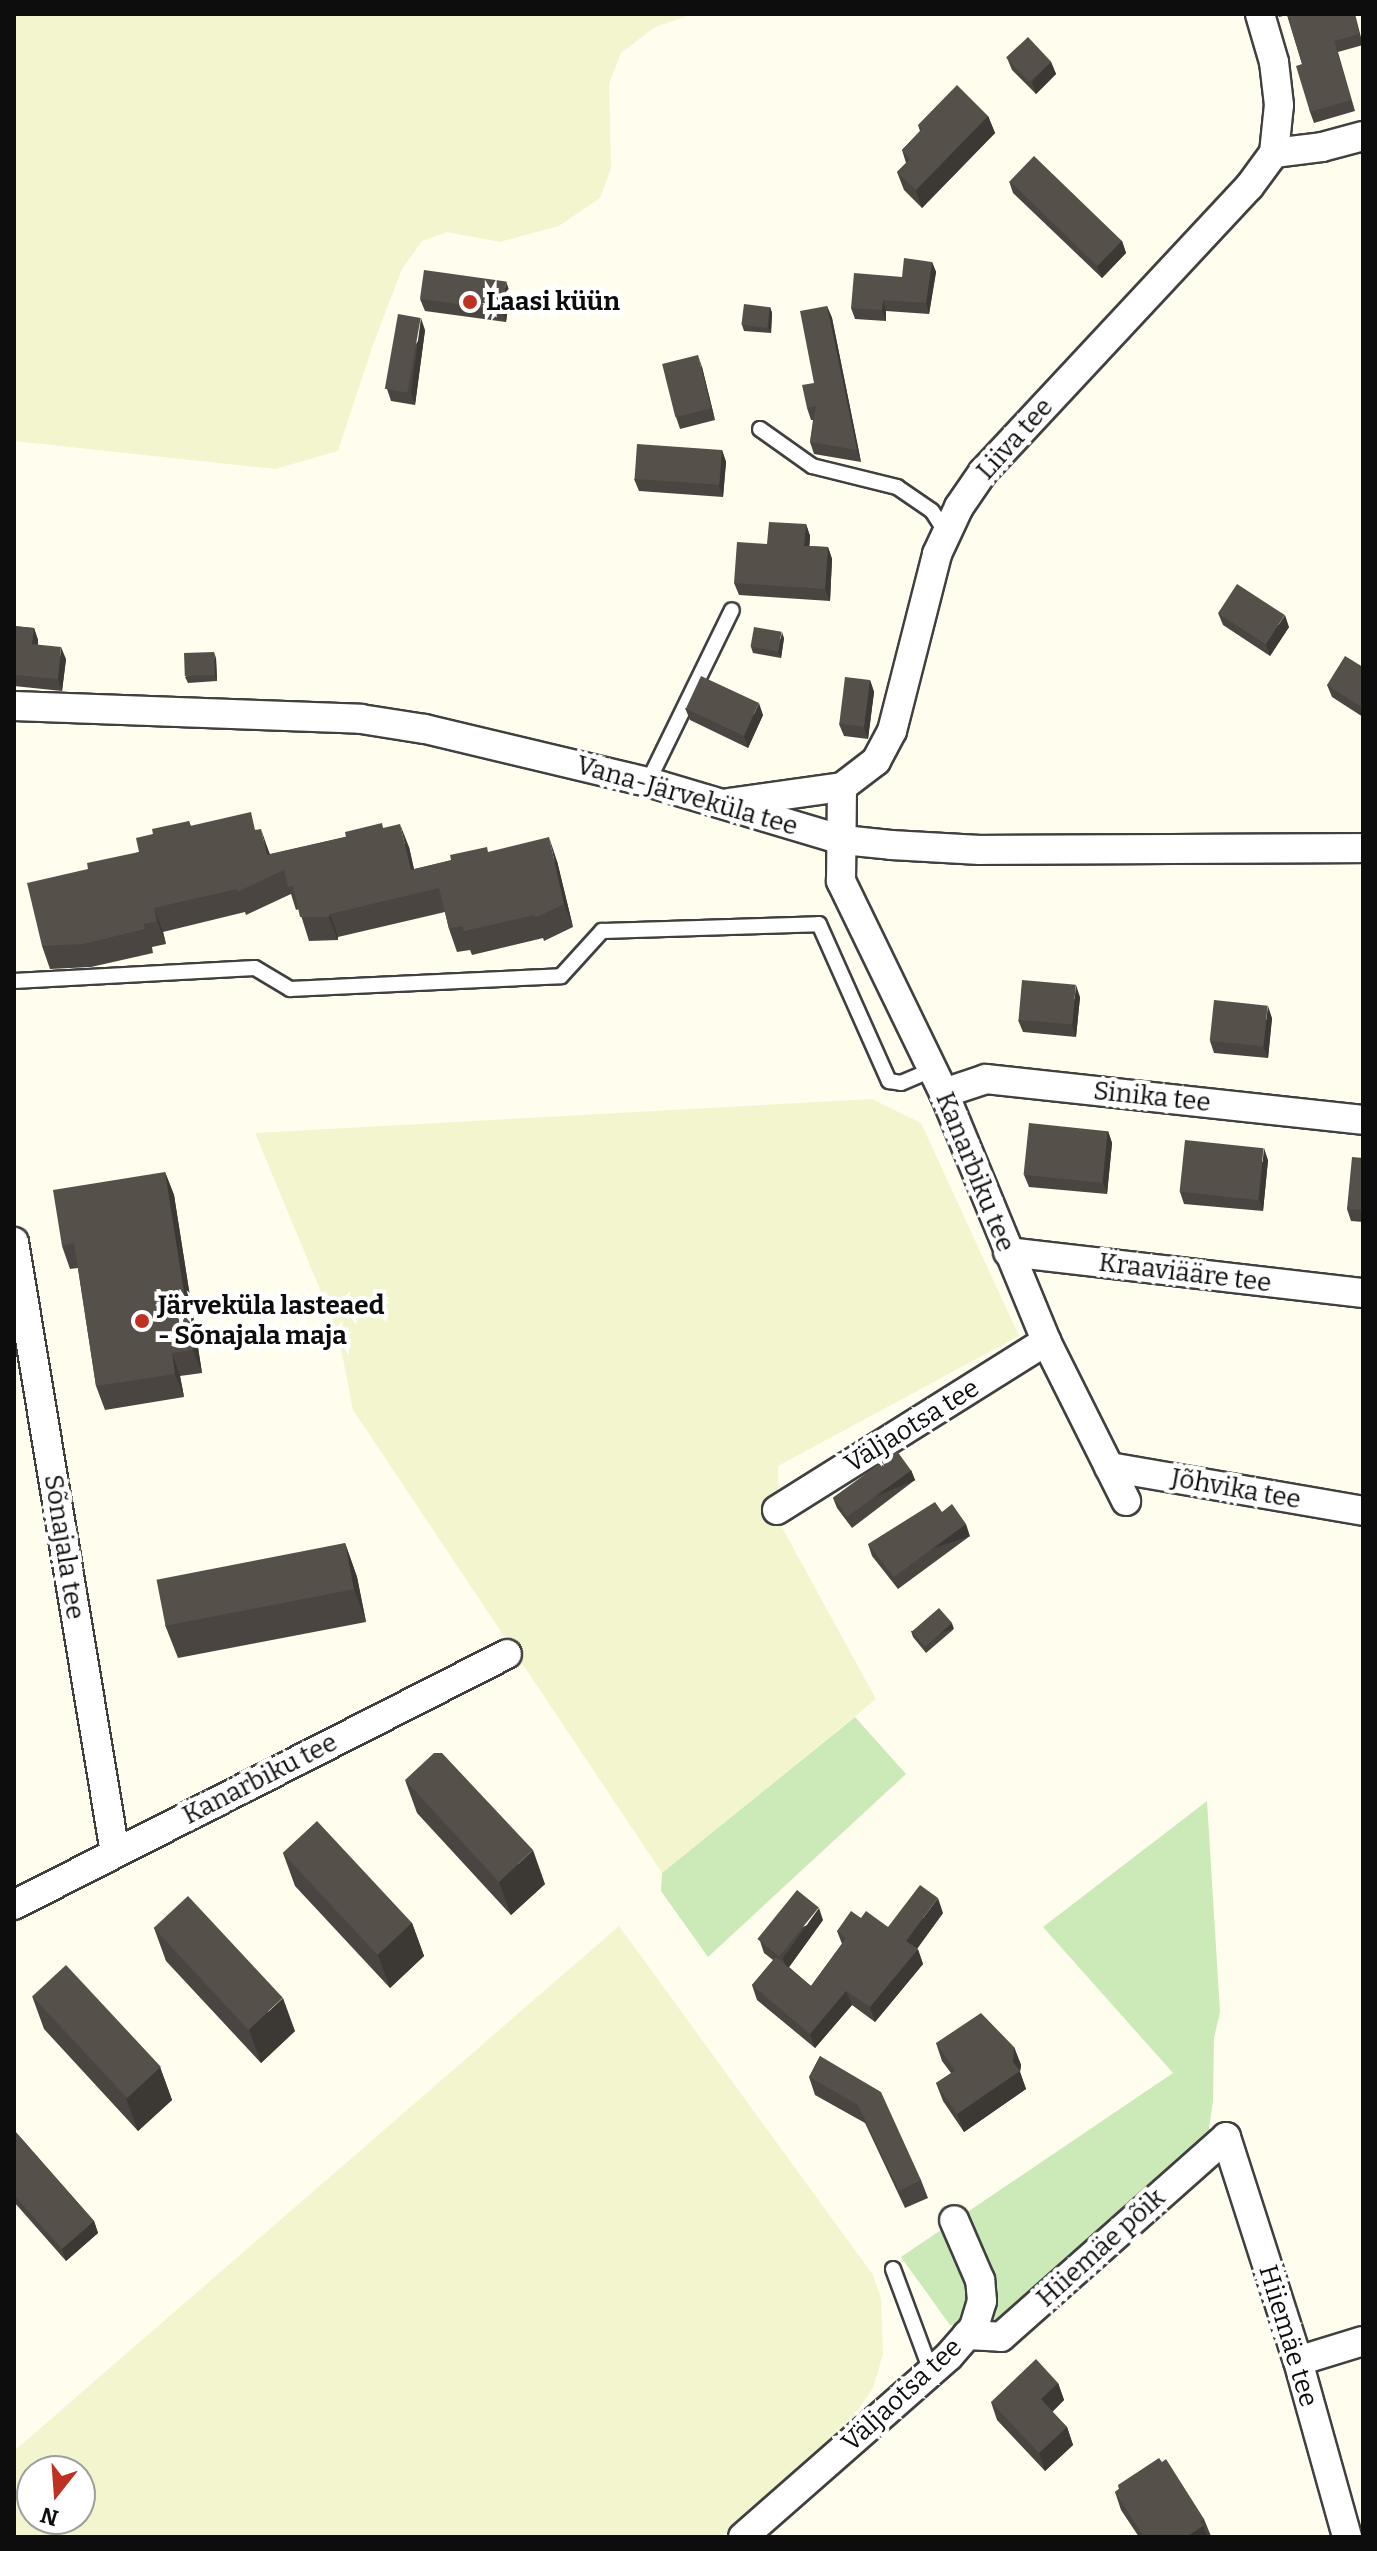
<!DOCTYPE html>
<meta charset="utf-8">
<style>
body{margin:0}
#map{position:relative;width:1377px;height:2551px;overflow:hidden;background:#fffeee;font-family:Bitter,serif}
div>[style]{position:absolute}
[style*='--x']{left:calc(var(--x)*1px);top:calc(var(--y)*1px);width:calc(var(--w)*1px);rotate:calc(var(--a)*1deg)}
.farmland>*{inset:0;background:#f3f5ce}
.green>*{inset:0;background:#cbeab7}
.roads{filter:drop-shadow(2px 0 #404040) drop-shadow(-2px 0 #404040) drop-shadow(0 2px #404040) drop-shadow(0 -2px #404040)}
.lane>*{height:14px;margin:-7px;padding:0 7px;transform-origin:7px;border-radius:7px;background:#fff}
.street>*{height:28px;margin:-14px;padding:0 14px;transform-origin:14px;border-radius:14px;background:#fff}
.wall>*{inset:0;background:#4a4540}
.shaded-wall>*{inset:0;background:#3c3834;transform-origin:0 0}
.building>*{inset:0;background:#56504a;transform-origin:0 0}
.dots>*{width:22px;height:22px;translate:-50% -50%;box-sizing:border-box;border:4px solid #fff;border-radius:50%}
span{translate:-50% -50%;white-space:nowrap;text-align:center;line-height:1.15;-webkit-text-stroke:8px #fff;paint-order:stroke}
.poi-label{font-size:26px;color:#0d0d0d;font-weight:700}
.left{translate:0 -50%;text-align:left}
.street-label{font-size:26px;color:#0d0d0d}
.frame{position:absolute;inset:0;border:16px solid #0d0d0d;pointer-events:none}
.north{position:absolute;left:16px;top:2455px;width:80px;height:80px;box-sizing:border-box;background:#fff;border:2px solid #9e9e9e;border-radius:50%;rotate:197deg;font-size:22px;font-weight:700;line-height:32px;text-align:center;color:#0d0d0d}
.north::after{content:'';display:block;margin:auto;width:28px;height:36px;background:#bf3123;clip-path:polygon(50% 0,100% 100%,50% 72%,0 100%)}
</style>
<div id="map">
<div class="farmland">
<div style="clip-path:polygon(14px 14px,693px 14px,655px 27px,621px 53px,609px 84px,611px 168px,600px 198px,559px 226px,500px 242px,447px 232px,422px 241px,402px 269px,372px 347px,338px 451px,275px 469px,14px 441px)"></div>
<div style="clip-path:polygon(872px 1099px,921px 1123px,1019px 1336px,778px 1466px,779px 1522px,876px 1699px,662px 1873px,353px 1410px,338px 1333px,255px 1133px)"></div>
<div style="clip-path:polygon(evenodd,619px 1926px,873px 2275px,881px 2299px,883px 2354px,873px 2388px,849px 2424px,721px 2537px,14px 2537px,14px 2451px,619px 1926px,32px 2471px,80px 2471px,80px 2519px,32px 2519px,32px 2471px)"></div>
</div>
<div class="green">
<div style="clip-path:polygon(855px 1717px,906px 1774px,708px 1957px,661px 1891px,662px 1873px)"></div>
<div style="clip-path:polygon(1207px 1801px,1220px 2012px,1214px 2038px,1213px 2101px,1208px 2135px,993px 2325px,950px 2325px,901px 2257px,1173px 2073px,1043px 1927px)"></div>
</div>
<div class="roads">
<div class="lane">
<div style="--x:760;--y:429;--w:64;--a:35.4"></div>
<div style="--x:812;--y:466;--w:88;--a:13.9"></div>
<div style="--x:897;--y:487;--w:42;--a:34.4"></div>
<div style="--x:932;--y:511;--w:24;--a:57"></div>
<div style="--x:648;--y:782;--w:191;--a:-64"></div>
<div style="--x:14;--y:981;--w:241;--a:-3.1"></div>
<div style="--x:255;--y:968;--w:41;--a:31"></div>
<div style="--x:290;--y:989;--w:271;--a:-2.7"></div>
<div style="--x:561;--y:976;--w:61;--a:-47.7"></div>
<div style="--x:602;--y:931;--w:217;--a:-1.8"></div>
<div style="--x:819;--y:924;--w:172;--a:66"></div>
<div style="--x:889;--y:1081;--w:12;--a:9"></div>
<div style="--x:901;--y:1083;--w:33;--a:-23"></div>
<div style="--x:893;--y:2269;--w:109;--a:69.6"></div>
</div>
<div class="street">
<div style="--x:1274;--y:153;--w:48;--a:-7.1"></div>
<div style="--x:1322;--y:147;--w:42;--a:-15"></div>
<div style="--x:14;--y:706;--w:347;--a:2.1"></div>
<div style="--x:361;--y:719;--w:65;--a:8.9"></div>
<div style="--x:425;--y:729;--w:229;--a:13.4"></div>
<div style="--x:648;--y:782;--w:203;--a:16.6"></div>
<div style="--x:843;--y:840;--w:48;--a:5.9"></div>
<div style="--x:891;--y:845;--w:89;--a:3.2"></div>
<div style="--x:980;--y:850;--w:383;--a:-0.3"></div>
<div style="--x:842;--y:787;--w:94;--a:90.6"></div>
<div style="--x:841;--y:881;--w:236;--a:64.1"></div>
<div style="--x:944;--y:1093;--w:268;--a:67.6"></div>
<div style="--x:1046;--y:1341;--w:179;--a:63.4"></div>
<div style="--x:728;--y:803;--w:115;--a:-8"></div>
<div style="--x:842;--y:787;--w:43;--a:-37.4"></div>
<div style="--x:876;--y:761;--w:34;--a:-62"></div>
<div style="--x:892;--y:731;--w:183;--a:-75.7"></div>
<div style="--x:937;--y:554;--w:52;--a:-64.9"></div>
<div style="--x:959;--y:507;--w:42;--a:-55.6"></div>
<div style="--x:983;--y:472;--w:390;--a:-47"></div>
<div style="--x:1249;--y:187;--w:42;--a:-53.7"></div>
<div style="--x:1274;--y:153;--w:48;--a:-84.1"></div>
<div style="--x:1279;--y:105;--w:43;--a:-96.6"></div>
<div style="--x:1274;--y:62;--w:50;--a:-106.3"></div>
<div style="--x:944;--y:1093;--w:44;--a:-18.4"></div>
<div style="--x:986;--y:1079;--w:379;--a:6.2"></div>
<div style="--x:14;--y:1242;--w:619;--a:80.61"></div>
<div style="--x:1008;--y:1252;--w:357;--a:6.6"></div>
<div style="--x:1109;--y:1467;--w:258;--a:9.8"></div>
<div style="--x:777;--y:1510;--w:318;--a:-32.1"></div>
<div style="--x:14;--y:1905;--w:553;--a:-26.98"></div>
<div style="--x:967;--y:2335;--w:34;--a:3"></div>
<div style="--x:1001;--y:2337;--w:301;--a:-41.6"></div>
<div style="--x:1226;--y:2137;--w:235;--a:72.2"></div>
<div style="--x:1298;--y:2361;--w:183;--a:74.4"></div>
<div style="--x:1298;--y:2361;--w:68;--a:-17.1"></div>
<div style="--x:743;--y:2537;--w:274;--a:-41.3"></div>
<div style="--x:949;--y:2356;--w:38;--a:-49"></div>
<div style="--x:974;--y:2327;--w:27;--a:-73"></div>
<div style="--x:982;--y:2301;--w:21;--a:-95"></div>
<div style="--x:980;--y:2280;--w:65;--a:-113.4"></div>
</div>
</div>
<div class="wall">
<div style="clip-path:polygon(1278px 14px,1312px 14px,1313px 16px,1355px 14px,1363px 45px,1338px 52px,1355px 111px,1314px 123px,1310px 112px,1302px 64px,1287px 15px,1279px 17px)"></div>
<div style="clip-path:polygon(1007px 58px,1051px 62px,1056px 74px,1036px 94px,1012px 70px)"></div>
<div style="clip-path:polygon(988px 116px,995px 133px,922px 208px,904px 190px,897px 172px,906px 163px,902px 150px,920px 131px,918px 125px)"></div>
<div style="clip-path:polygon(1009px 181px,1122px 241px,1126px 253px,1102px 278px,1013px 193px)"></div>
<div style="clip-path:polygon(932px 262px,936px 272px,929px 314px,886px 311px,886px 321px,855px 319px,851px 308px,902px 277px)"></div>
<div style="clip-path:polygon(510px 293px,506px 322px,425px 311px,420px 299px)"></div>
<div style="clip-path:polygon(827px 306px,832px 318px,861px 462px,814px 454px,810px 442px,813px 420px,811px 420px,807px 408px,814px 383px)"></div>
<div style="clip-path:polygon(770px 307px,772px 313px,771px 333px,744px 331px,742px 325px)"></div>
<div style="clip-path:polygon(425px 330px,415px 405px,391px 401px,387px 389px)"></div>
<div style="clip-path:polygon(702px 367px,715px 420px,680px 429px,676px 417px)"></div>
<div style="clip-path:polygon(722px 450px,726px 462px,723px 497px,639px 491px,634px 479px)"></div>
<div style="clip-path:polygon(806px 524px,810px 536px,809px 546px,828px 547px,832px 559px,830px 601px,739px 595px,734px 583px,767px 544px)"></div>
<div style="clip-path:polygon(1218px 613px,1289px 627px,1270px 656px,1223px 625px)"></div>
<div style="clip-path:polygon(14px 626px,34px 628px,38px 640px,38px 645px,66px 659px,62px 691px,14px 686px)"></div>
<div style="clip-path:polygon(784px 638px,781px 658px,753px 653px,751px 647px)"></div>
<div style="clip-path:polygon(216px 658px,217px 681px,188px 683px,185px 677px)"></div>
<div style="clip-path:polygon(1363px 667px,1363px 717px,1332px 697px,1327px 685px)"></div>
<div style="clip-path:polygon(870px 680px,874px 692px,868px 739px,844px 736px,839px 724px)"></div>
<div style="clip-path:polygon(685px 708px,763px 715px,748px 748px,690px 720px)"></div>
<div style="clip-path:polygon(189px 821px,191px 826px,258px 830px,270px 854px,384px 828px,409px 847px,414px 869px,488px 852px,557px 861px,573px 927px,544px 941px,543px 938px,472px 955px,470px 950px,457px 952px,449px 929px,445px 912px,338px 937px,338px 940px,309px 941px,299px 909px,296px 910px,291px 894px,246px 915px,245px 912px,163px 932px,166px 944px,152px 947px,153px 953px,91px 967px,50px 969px,42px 946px,88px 869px,139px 852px,153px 834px)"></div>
<div style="clip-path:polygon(1080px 997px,1076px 1037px,1023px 1032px,1018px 1020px)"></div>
<div style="clip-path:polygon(1272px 1018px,1268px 1058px,1214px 1053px,1210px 1041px)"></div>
<div style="clip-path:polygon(1108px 1131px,1112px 1143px,1107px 1194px,1029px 1187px,1024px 1175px)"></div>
<div style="clip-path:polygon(1363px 1158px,1363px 1222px,1351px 1221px,1347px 1209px)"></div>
<div style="clip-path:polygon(1268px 1160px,1263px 1211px,1184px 1204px,1180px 1192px)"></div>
<div style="clip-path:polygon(165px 1172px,174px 1195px,202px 1373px,180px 1376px,184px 1397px,105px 1410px,96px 1386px,78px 1268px,70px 1269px,62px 1246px)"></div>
<div style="clip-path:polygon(911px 1470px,915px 1480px,852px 1528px,837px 1508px,833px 1498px)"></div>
<div style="clip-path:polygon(970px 1536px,898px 1589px,872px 1556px,868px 1544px)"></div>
<div style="clip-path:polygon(345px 1543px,357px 1577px,366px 1622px,178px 1658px,165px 1625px)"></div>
<div style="clip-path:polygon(954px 1629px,926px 1653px,913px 1637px,911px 1631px)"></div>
<div style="clip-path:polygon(405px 1780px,545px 1884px,511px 1915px,417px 1813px)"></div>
<div style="clip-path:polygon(283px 1853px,412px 1923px,424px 1956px,390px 1988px,295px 1886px)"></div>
<div style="clip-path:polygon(943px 1913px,917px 1948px,923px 1964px,875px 2022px,852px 2005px,815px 2048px,757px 2000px,752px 1985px,773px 1960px,764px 1953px,760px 1941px,823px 1920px,789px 1967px,811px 1986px,842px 1944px,837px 1931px,861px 1918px,888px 1927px)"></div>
<div style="clip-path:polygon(154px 1928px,295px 2031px,261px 2063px,166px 1961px)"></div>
<div style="clip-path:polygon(32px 1996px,160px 2067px,172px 2100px,138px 2131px,44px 2029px)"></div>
<div style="clip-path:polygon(936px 2043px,1014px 2047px,1021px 2065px,1020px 2072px,1026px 2089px,964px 2132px,943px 2101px,936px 2083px,951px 2073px,942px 2061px)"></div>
<div style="clip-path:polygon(820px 2056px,921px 2180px,928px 2198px,905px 2208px,865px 2123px,815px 2095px,809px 2077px)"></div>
<div style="clip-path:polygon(14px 2130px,94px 2221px,98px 2233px,66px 2261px,14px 2202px)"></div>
<div style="clip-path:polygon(1058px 2383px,1064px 2400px,1052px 2412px,1067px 2427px,1073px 2445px,1045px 2471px,997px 2420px,991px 2402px)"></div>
<div style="clip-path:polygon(1118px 2485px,1204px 2519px,1211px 2536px,1139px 2537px,1121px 2510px,1115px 2492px,1119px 2489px)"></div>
</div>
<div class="shaded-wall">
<div style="clip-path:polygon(1051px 62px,1056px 74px,1036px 94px,1032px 82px)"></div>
<div style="clip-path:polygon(988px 116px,995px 133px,922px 208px,916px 190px)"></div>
<div style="clip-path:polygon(1122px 241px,1126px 253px,1102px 278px,1097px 266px)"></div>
<div style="clip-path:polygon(932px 262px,936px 272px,929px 314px,926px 303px)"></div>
<div style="clip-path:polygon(506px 281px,510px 293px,506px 322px,502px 310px)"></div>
<div style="clip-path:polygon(883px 300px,886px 311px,886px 321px,882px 310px)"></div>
<div style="clip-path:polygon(827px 306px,832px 318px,861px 462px,857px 450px)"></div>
<div style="clip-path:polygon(770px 307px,772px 313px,771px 333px,768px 327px)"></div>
<div style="clip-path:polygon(421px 318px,425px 330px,415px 405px,411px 393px)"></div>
<div style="clip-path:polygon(698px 355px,702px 367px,715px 420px,711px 408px)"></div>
<div style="clip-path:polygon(722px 450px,726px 462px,723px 497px,719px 485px)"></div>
<div style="clip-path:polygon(806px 524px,810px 536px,809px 558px,804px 546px)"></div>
<div style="clip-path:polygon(828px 547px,832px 559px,830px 601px,825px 589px)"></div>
<div style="clip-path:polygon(1285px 615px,1289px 627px,1270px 656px,1266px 644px)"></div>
<div style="clip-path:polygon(34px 628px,38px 640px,37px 657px,32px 644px)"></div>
<div style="clip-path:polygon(782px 632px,784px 638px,781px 658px,778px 652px)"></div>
<div style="clip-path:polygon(61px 647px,66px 659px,62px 691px,58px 679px)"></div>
<div style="clip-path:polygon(214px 652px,216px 658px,217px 681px,215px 675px)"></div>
<div style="clip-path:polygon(870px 680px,874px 692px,868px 739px,864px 727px)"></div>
<div style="clip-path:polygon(759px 703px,763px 715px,748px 748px,744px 736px)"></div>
<div style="clip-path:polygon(400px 824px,409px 847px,419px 893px,411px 870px)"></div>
<div style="clip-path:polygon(261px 829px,269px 852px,275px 878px,267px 855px)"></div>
<div style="clip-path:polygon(549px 837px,557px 861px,573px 927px,564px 904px)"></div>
<div style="clip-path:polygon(154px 908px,163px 932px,166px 944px,157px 921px)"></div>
<div style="clip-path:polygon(330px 914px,338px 937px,338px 940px,329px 917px)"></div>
<div style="clip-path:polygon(1076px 985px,1080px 997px,1076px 1037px,1072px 1025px)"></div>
<div style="clip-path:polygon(1268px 1006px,1272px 1018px,1268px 1058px,1263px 1046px)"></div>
<div style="clip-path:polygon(1108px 1131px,1112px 1143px,1107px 1194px,1103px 1182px)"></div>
<div style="clip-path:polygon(1264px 1148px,1268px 1160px,1263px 1211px,1259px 1199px)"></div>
<div style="clip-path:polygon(165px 1172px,174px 1195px,202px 1373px,193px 1350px)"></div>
<div style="clip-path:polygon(172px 1353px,180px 1376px,184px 1397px,175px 1374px)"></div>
<div style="left:911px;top:1470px;width:11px;height:79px;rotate:68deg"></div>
<div style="left:966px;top:1524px;width:13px;height:89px;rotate:72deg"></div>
<div style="clip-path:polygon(345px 1543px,357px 1577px,366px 1622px,354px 1589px)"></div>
<div style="left:952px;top:1623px;width:6px;height:37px;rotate:72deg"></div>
<div style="clip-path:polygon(533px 1850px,545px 1884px,511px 1915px,499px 1882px)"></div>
<div style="clip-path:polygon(938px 1898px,943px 1913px,912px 1956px,906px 1941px)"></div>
<div style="clip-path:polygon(819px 1908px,823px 1920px,787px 1970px,783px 1958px)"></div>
<div style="clip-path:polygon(412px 1923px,424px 1956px,390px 1988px,378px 1955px)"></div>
<div style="clip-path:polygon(918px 1949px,923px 1964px,875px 2022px,870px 2007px)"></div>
<div style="clip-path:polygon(846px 1991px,852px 2005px,815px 2048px,810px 2034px)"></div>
<div style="clip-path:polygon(283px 1998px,295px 2031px,261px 2063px,249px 2030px)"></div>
<div style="clip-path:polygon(1014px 2047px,1021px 2065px,1020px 2072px,1026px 2089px,964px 2132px,957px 2114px,1013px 2062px)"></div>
<div style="clip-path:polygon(160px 2067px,172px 2100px,138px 2131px,126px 2098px)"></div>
<div style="clip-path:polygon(94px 2221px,98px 2233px,66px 2261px,62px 2249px)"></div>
<div style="clip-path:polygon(1058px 2383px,1064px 2400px,1047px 2417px,1041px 2399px)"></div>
<div style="clip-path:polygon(1067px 2427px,1073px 2445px,1045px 2471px,1039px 2453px)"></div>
<div style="clip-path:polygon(1203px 2526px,1207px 2537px,1186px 2537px)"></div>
</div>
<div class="building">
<div style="clip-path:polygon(1287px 14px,1311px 14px,1312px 16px,1321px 14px,1354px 14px,1359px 34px,1334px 41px,1351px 100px,1310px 112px,1296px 66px,1302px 64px)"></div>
<div style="left:1028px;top:37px;width:34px;height:30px;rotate:47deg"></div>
<div style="clip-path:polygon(957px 85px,988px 116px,916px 190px,897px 172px,910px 159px,902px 150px,922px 129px,918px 125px)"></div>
<div style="left:1034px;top:156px;width:122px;height:35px;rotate:44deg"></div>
<div style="clip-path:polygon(904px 258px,932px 262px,926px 303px,883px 300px,882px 310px,851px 308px,854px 273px,902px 277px)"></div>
<div style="left:424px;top:270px;width:83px;height:29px;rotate:8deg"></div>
<div style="left:744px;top:304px;width:26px;height:21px;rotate:7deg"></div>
<div style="clip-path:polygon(827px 306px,857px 450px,810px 442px,816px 406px,807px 408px,802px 385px,814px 383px,800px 311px)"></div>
<div style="left:398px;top:314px;width:23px;height:76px;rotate:10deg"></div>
<div style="left:698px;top:355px;width:55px;height:37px;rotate:76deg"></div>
<div style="left:637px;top:444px;width:85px;height:35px;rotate:4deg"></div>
<div style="clip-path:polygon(769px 522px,806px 524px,804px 546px,828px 547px,825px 589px,734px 583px,737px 542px,767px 544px)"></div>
<div style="left:1237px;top:584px;width:57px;height:35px;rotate:33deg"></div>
<div style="clip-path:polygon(14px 626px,34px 628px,32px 644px,61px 647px,58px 679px,14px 675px)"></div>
<div style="left:754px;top:627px;width:28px;height:20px;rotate:10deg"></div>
<div style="left:214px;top:652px;width:23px;height:30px;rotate:88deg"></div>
<div style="clip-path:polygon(1345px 656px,1363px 667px,1363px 708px,1327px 685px)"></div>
<div style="left:701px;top:676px;width:64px;height:36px;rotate:25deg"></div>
<div style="left:845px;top:677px;width:25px;height:47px;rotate:7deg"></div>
<div style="clip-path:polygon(251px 812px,255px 830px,261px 829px,267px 855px,346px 837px,345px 832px,382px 823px,383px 828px,400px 824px,411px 870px,451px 860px,450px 855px,487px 847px,488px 852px,549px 837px,564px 904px,535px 918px,535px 915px,464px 931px,462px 926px,449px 929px,439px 888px,330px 914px,329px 917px,300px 917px,293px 886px,288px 887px,284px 870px,237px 892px,237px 889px,154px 908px,157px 921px,144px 924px,145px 929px,83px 944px,42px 946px,27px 883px,88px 869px,87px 863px,139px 852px,136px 838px,153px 834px,152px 829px,189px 821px,190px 826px)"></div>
<div style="left:1022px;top:980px;width:54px;height:40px;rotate:5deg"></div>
<div style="left:1214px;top:1000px;width:54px;height:41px;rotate:6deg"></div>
<div style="left:1029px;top:1123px;width:79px;height:52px;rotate:6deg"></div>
<div style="left:1185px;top:1140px;width:79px;height:52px;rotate:6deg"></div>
<div style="clip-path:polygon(1352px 1157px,1363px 1158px,1363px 1210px,1347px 1209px)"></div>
<div style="clip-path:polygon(165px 1172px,193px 1350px,172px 1353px,175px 1374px,96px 1386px,74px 1243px,62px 1246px,53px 1190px)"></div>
<div style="left:897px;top:1451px;width:24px;height:79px;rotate:54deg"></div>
<div style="clip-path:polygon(935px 1502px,942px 1512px,952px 1504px,966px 1524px,894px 1577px,868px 1544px)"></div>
<div style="left:345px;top:1543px;width:47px;height:192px;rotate:79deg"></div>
<div style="left:939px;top:1608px;width:20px;height:36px;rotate:49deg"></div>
<div style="clip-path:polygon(434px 1753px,442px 1753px,533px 1850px,499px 1882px,405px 1780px)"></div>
<div style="left:317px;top:1821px;width:139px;height:47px;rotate:47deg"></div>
<div style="clip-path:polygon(920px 1885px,938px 1898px,906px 1941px,918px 1949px,870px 2007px,846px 1991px,810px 2034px,752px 1985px,776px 1957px,811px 1986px,846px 1938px,837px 1931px,851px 1911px,861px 1918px,866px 1911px,888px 1927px)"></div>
<div style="left:797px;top:1890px;width:28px;height:63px;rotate:39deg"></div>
<div style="left:188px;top:1896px;width:139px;height:47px;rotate:47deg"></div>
<div style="left:66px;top:1965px;width:139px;height:46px;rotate:47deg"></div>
<div style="clip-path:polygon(981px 2013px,1014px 2047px,1013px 2062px,1020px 2071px,957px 2114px,936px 2083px,955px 2071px,936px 2043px)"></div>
<div style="clip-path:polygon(820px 2056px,881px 2092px,921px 2180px,899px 2191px,858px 2105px,809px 2077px)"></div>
<div style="clip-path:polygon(14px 2130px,94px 2221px,62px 2249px,14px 2195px)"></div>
<div style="clip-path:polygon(1036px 2359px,1058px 2383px,1041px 2399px,1067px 2427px,1039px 2453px,991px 2402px)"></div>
<div style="clip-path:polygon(1159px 2458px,1162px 2462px,1166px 2459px,1204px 2519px,1200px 2521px,1203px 2526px,1186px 2537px,1144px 2537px,1115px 2492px,1120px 2488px,1118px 2485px)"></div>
</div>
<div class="dots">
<div style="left:470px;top:302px;background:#bf3123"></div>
<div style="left:142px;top:1321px;background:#bf3123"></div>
</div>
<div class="poi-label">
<span class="left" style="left:486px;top:302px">Laasi küün</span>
<span class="left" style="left:158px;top:1321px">Järveküla lasteaed<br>- Sõnajala maja</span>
</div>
<div class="street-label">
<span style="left:1015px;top:439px;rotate:-48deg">Liiva tee</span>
<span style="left:687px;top:796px;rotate:16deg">Vana-Järveküla tee</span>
<span style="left:1152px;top:1097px;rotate:6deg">Sinika tee</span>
<span style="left:975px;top:1172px;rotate:68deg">Kanarbiku tee</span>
<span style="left:1185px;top:1273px;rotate:7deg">Kraaviääre tee</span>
<span style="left:912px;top:1426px;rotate:-32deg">Väljaotsa tee</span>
<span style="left:1236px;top:1489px;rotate:10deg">Jõhvika tee</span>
<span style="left:64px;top:1547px;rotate:81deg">Sõnajala tee</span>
<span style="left:260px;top:1779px;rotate:-27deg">Kanarbiku tee</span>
<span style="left:1101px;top:2248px;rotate:-42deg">Hiiemäe põik</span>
<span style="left:1288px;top:2336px;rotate:73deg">Hiiemäe tee</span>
<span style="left:902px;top:2395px;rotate:-43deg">Väljaotsa tee</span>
</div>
<div class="frame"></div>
<div class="north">N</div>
</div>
